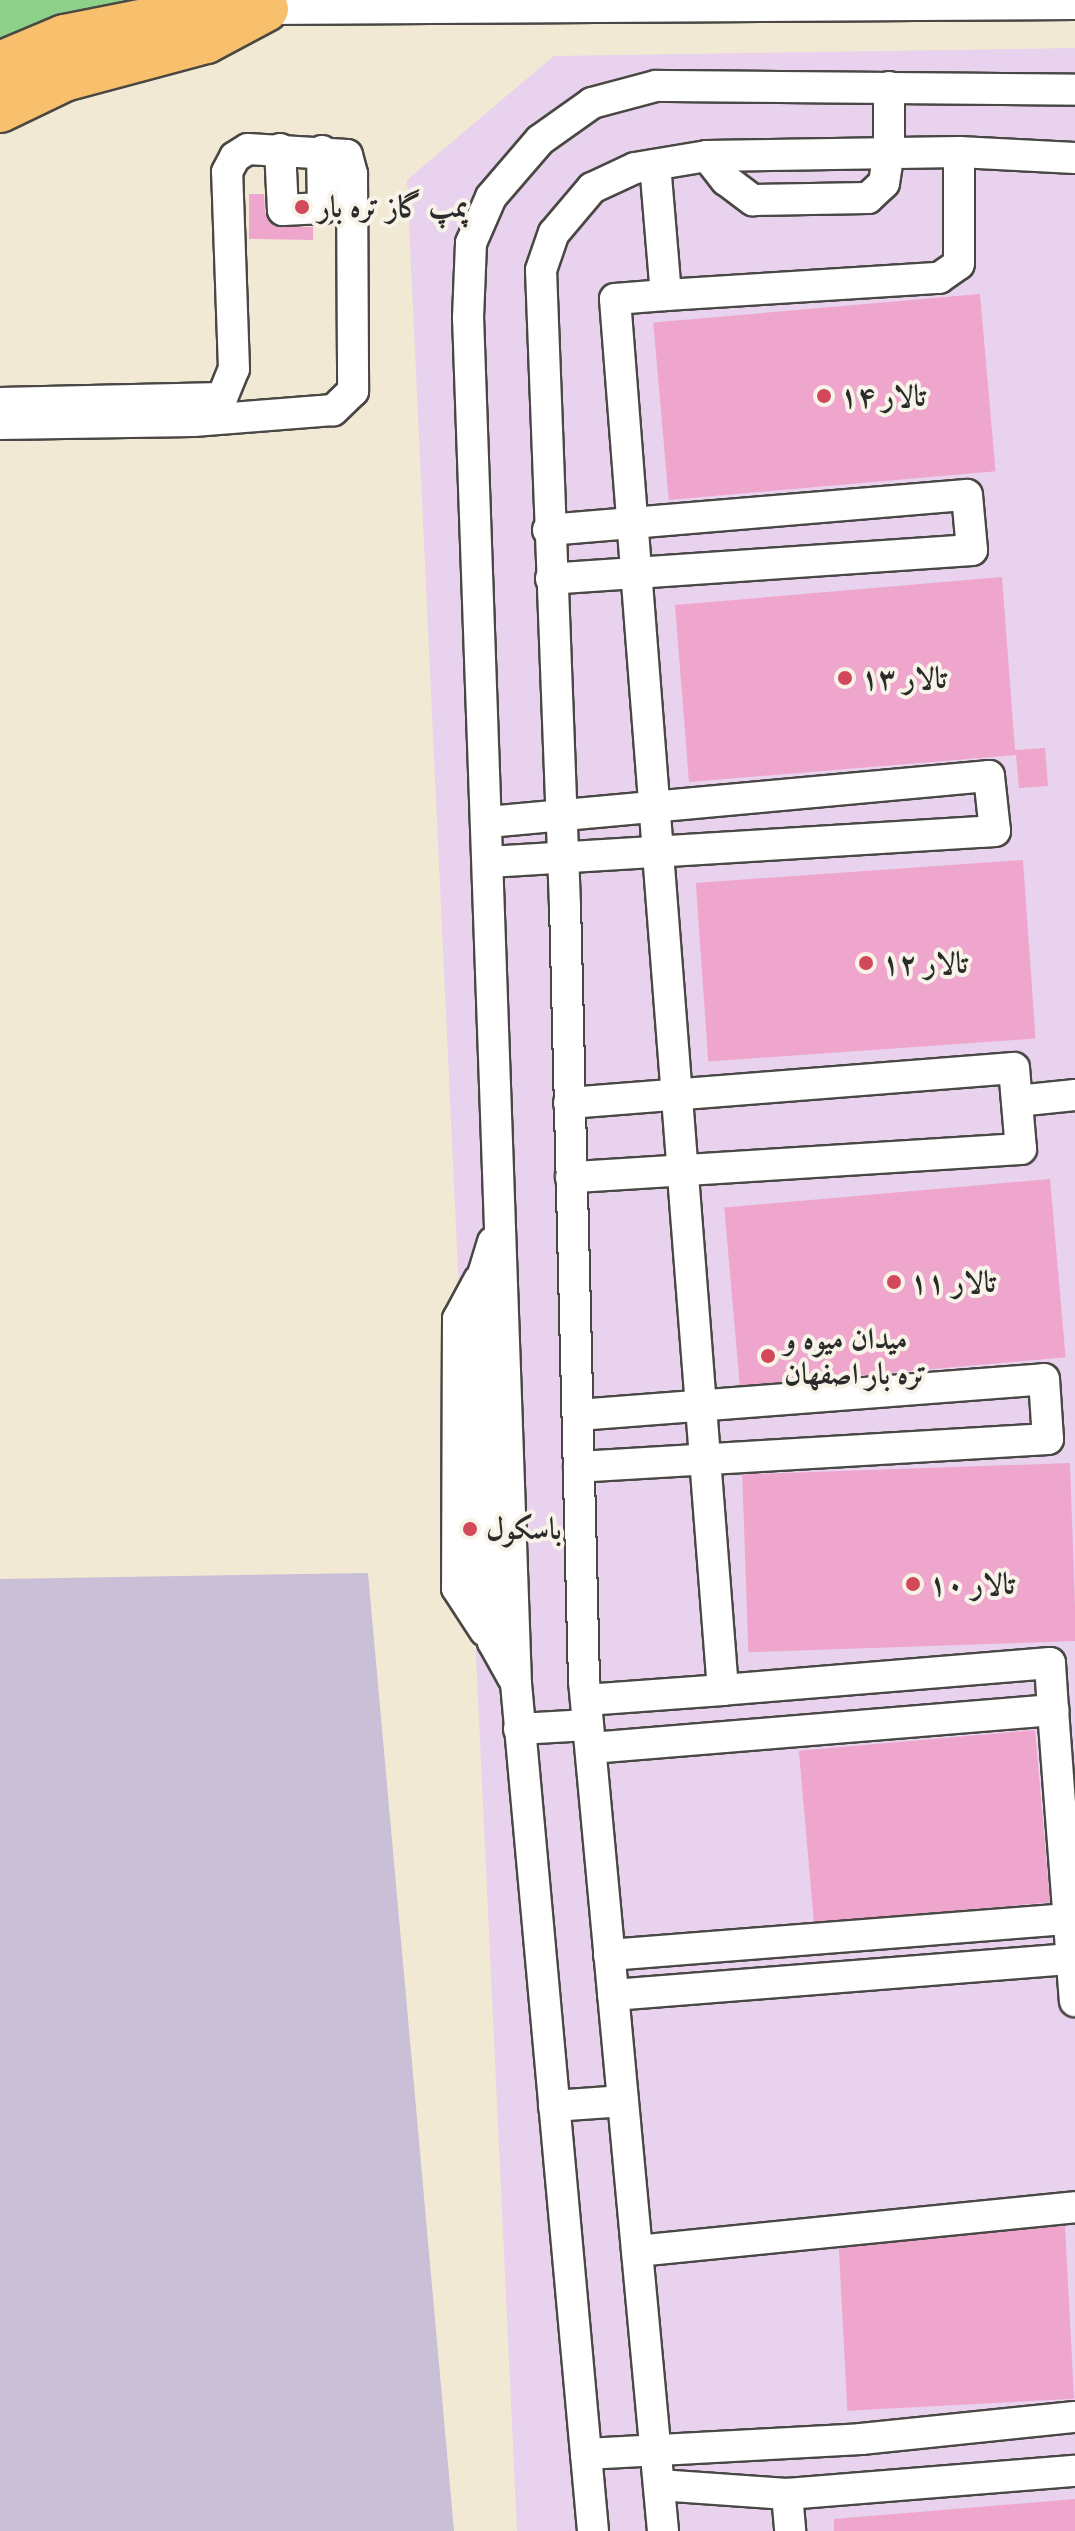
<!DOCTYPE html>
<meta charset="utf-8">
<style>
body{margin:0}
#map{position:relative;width:1075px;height:2531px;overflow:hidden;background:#f1e9d3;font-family:"EB Garamond",Amiri,serif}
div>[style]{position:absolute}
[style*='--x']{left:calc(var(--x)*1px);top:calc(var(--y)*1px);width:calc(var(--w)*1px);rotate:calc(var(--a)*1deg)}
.built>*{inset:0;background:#e8d2ee}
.industrial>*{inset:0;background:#c9bfd7}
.green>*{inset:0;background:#8cd089}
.building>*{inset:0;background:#efa6cc;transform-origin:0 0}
.roads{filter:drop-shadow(2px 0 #494844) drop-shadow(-2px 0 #494844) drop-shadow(0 2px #494844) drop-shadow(0 -2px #494844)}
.minor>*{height:30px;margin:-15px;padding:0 15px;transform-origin:15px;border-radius:15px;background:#fff}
.highway>*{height:44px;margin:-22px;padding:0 22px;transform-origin:22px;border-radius:22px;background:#f8bf6c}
.dots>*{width:22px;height:22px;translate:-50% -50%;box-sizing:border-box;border:4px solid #f7f3e8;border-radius:50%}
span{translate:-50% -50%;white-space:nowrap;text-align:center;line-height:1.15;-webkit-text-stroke:8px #f7f3e8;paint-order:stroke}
.poi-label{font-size:30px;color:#2b2b2b;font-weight:700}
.left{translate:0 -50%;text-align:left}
</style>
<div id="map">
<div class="built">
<div style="clip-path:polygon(1075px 48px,1075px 2531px,517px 2531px,407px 180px,554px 56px)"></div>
</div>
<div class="industrial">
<div style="clip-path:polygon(368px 1573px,454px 2531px,0 2531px,0 1579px)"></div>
</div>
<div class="green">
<div style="clip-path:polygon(0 0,149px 0,0 49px)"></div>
</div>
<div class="building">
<div style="clip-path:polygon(249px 194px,264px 194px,265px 212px,274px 226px,313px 227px,313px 240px,249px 239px)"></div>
<div style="left:980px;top:294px;width:178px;height:328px;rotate:85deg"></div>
<div style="clip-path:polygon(1002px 577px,1015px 750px,1045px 748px,1048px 786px,1019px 788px,1016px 755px,689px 782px,675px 605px)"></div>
<div style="left:1023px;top:860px;width:179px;height:328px;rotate:86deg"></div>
<div style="left:1050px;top:1179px;width:179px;height:327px;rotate:85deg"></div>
<div style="left:1070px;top:1463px;width:178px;height:328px;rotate:88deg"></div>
<div style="left:1035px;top:1730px;width:173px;height:237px;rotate:85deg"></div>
<div style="left:1065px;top:2226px;width:173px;height:227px;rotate:87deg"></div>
<div style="clip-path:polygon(1075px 2499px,1075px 2531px,834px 2531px,834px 2519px)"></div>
</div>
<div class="roads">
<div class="minor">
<div style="--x:267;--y:0;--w:9;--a:96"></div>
<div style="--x:266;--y:9;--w:809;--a:-0.35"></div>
<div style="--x:280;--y:149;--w:61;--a:87.2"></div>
<div style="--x:283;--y:210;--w:40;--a:-2.9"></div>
<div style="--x:323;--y:208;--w:57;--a:-91"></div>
<div style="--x:707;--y:156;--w:31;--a:52"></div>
<div style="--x:726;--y:180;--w:34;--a:37"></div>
<div style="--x:753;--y:200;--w:115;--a:-1"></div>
<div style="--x:868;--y:198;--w:22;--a:-43"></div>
<div style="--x:884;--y:183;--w:31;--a:-81"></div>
<div style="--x:889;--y:152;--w:65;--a:-90"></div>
<div style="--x:666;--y:295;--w:274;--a:-3.6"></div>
<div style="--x:939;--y:278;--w:24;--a:-35"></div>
<div style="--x:959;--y:264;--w:112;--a:-90"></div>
<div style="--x:0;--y:403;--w:222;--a:-1.3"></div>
<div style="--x:222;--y:398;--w:31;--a:-68"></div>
<div style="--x:234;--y:369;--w:197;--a:-92"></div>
<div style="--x:227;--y:172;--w:17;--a:-62"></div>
<div style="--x:235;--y:157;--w:15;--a:-32"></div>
<div style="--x:248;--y:149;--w:99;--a:3.5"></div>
<div style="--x:347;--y:155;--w:20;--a:75"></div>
<div style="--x:352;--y:174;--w:217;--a:89.7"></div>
<div style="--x:353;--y:391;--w:28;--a:136"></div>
<div style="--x:333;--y:410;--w:140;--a:175.5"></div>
<div style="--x:193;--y:421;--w:193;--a:179.1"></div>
<div style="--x:548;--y:530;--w:420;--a:-4.8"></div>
<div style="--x:967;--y:495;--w:55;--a:84.8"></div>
<div style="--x:972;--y:550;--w:422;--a:176.1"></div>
<div style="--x:488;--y:822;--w:503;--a:-5.25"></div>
<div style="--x:989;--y:776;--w:55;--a:83.8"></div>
<div style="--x:995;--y:831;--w:507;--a:176.49"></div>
<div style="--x:1017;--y:1101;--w:58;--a:-5.9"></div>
<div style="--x:569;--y:1103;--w:446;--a:-4.5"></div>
<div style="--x:1014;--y:1068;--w:81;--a:85.1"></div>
<div style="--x:1021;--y:1149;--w:451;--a:176.4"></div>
<div style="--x:493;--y:1242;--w:31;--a:107"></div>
<div style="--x:484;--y:1272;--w:48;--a:94.8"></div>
<div style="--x:480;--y:1320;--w:280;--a:89"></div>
<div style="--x:485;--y:1600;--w:43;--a:79.2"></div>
<div style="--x:493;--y:1642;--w:41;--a:60.9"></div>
<div style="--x:479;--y:1280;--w:44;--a:118.3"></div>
<div style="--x:458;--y:1319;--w:269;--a:90.2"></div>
<div style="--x:457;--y:1588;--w:51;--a:56.9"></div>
<div style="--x:578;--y:1415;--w:467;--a:-4.4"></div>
<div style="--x:1044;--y:1379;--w:60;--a:86.2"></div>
<div style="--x:1048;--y:1439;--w:470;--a:176.6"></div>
<div style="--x:586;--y:1700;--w:137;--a:-4.2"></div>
<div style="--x:1053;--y:1710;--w:292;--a:85.7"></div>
<div style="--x:519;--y:1729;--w:69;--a:-3.3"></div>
<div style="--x:591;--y:1748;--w:464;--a:-4.7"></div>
<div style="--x:1053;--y:1710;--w:47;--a:-93.7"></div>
<div style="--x:1050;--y:1663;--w:328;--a:175.3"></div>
<div style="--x:723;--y:1690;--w:1395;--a:-94.44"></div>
<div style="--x:615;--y:299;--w:51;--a:-4.5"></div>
<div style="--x:666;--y:295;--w:130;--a:-94.8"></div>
<div style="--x:609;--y:1955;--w:461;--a:-4.5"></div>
<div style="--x:613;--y:1995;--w:460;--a:-4.5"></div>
<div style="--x:554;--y:2106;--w:69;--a:-4.1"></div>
<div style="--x:637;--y:2251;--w:440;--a:-5.7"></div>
<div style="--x:586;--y:2454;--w:275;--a:-3.1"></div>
<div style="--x:861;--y:2439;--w:215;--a:-5.9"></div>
<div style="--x:659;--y:2485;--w:128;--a:4"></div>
<div style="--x:787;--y:2494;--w:289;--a:-4.6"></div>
<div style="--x:787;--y:2494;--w:37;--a:85"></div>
<div style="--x:593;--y:2531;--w:850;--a:-95.19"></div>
<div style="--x:516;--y:1684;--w:1367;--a:-92.01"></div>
<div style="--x:468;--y:318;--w:75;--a:-87.7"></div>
<div style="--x:471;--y:243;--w:50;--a:-66.5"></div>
<div style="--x:491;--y:197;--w:75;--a:-49.3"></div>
<div style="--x:540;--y:140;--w:64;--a:-35.4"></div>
<div style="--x:592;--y:103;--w:66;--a:-14.9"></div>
<div style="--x:656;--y:86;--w:419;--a:0.5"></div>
<div style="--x:663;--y:2531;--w:854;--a:-95.31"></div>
<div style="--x:584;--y:1681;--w:775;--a:-91.4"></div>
<div style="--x:565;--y:906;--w:636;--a:-92.16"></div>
<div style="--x:541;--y:270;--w:39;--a:-71"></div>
<div style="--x:554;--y:233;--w:59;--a:-49.8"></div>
<div style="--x:592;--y:188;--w:47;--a:-24.9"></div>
<div style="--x:635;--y:168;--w:73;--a:-9.5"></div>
<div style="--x:707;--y:156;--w:252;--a:-0.9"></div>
<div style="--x:959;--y:152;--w:116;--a:3"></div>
</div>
<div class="highway">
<div style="--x:0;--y:64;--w:69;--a:-22.9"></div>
<div style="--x:64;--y:37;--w:99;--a:-11.1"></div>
<div style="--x:161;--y:18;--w:87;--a:-5.3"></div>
<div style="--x:0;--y:110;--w:71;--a:-25.8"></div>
<div style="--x:64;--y:79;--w:147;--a:-15"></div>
<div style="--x:206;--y:41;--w:68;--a:-28.1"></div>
</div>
</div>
<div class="dots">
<div style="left:302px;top:207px;background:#d1495b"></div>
<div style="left:824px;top:396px;background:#d1495b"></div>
<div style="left:845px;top:678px;background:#d1495b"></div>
<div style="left:866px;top:963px;background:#d1495b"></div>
<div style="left:894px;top:1282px;background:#d1495b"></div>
<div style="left:768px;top:1356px;background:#d1495b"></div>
<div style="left:470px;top:1529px;background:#d1495b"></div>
<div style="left:913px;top:1584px;background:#d1495b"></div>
</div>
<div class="poi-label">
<span class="left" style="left:318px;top:207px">پمپ گاز تره بار</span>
<span class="left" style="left:840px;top:396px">تالار ۱۴</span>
<span class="left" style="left:861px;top:678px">تالار ۱۳</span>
<span class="left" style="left:882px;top:963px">تالار ۱۲</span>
<span class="left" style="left:910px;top:1282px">تالار ۱۱</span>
<span class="left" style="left:784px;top:1356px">میدان میوه و<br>تره بار اصفهان</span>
<span class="left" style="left:486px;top:1529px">باسكول</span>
<span class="left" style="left:929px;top:1584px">تالار ۱۰</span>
</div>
</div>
